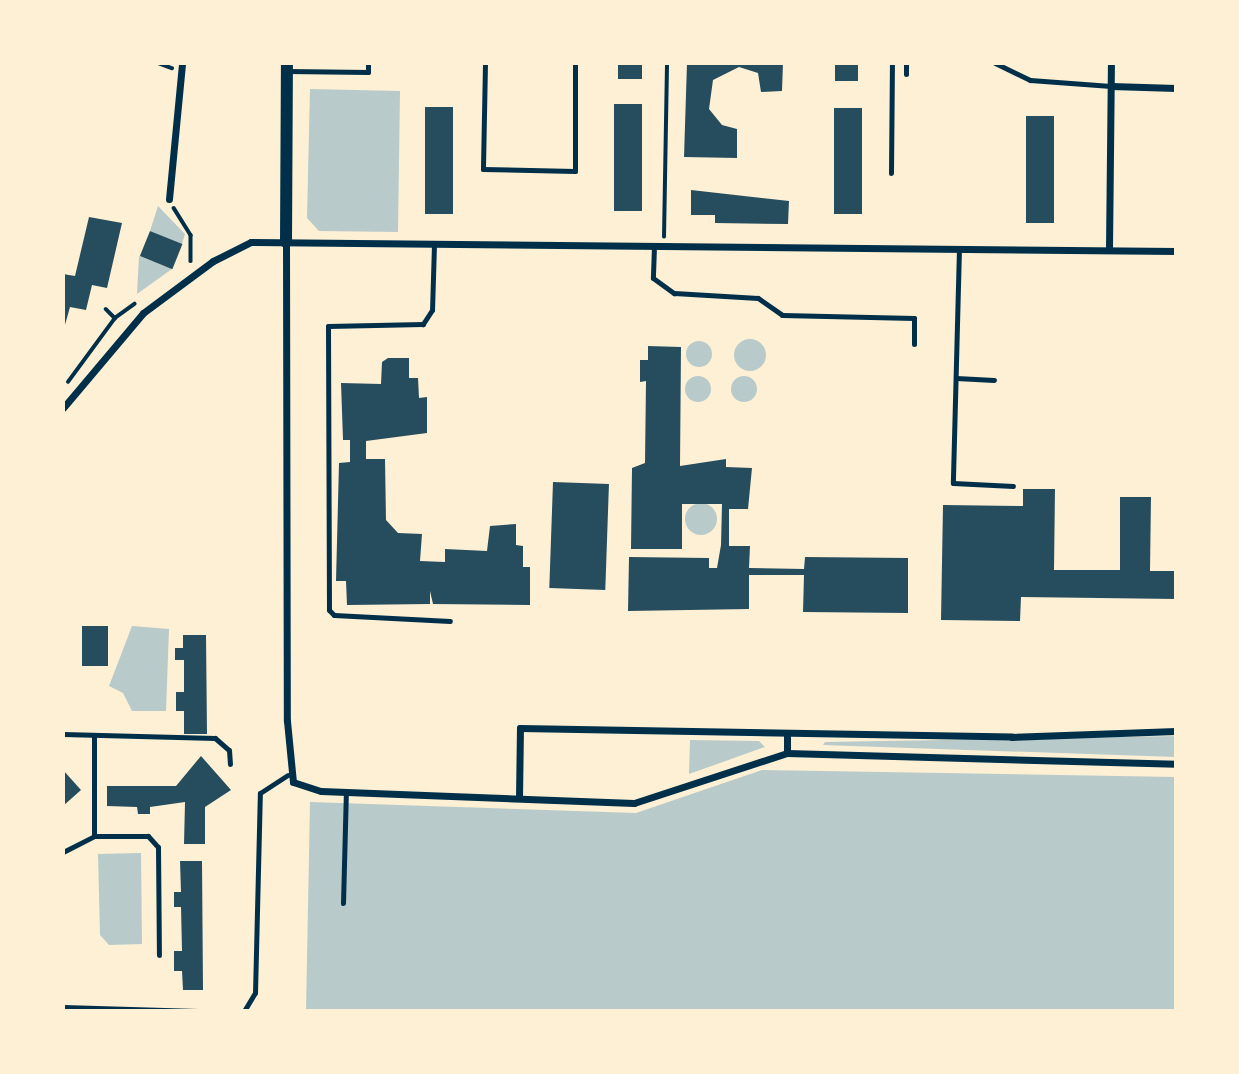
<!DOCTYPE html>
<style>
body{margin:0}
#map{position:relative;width:1239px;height:1074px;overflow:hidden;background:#fdf0d5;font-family:"Nunito Sans",sans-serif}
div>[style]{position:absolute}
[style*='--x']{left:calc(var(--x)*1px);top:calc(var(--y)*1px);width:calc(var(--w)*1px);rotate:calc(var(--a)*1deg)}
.green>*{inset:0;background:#b9caca}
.round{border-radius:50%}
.building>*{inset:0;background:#264d5e;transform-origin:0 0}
.path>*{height:3.5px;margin:-1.75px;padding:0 1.75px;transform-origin:1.75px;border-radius:1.75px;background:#003049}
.service>*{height:5px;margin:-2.5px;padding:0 2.5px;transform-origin:2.5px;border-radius:2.5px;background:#003049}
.minor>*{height:7px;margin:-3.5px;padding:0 3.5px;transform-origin:3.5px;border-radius:3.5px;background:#003049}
.tertiary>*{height:12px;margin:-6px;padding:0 6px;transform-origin:6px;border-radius:6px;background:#003049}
span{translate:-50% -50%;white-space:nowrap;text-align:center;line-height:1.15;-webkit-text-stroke:5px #fdf0d5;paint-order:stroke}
.frame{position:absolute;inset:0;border:65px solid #fdf0d5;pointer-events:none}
</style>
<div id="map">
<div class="green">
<div style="clip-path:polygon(310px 89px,400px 91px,398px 232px,319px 231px,307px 218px)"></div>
<div style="clip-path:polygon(158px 206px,185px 234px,182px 244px,150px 231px)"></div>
<div style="clip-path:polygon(139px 256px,172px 269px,137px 294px)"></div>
<div class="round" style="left:734px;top:339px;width:32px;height:32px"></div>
<div class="round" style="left:686px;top:341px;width:26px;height:26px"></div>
<div class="round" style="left:731px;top:376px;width:26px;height:26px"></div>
<div class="round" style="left:685px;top:376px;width:26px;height:26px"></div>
<div class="round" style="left:685px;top:503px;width:32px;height:32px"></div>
<div style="clip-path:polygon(132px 626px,169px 629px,166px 711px,132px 711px,123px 693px,109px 686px)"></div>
<div style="clip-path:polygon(1176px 736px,1176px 757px,823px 745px,825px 742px)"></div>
<div style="clip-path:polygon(690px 740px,759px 741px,765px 747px,689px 774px)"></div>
<div style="clip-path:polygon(762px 770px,1176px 777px,1176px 1011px,306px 1011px,310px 802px,636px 813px)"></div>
<div style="clip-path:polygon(141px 853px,142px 944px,109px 945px,100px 935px,98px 854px)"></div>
</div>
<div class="building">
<div style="left:618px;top:63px;width:24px;height:16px"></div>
<div style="clip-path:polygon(687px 63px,783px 63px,782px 91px,761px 92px,758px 73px,739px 67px,713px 80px,709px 109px,722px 125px,737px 129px,737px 158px,684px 157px)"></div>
<div style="left:835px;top:63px;width:23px;height:18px"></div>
<div style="left:614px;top:104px;width:28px;height:107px"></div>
<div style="left:425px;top:107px;width:28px;height:107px"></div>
<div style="left:834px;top:108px;width:28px;height:106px"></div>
<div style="left:1026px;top:116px;width:28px;height:107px"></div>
<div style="clip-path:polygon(691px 190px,789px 201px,788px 224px,715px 223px,715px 215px,691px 215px)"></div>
<div style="clip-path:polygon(89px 217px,122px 223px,107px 288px,92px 285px,86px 310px,70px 307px,63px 332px,63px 274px,75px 276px)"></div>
<div style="left:150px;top:231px;width:35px;height:27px;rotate:22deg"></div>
<div style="clip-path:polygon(648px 346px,681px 347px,680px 466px,726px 459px,726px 467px,752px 468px,748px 509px,729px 509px,729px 546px,750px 546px,749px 568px,804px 569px,805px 557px,908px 558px,908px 613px,803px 612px,804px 575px,749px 575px,749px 609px,628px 611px,629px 557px,709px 558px,709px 568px,717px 568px,721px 545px,722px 504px,682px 504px,682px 549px,631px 549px,632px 468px,645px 463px,646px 381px,640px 382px,640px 360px,648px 360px)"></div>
<div style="clip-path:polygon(388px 358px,409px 358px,409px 378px,418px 378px,419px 398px,427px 397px,427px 433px,366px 441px,366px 459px,385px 459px,386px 520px,398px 533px,422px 534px,420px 561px,445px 562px,445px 549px,487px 551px,490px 526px,516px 524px,516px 545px,523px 546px,523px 567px,530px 567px,530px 605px,433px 604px,430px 591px,430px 604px,347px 605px,346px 581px,336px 581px,339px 463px,350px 462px,350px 440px,343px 440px,341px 383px,381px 384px,382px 362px)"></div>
<div style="left:553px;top:482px;width:56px;height:106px;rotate:2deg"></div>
<div style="clip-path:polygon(1023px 489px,1055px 489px,1054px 570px,1120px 570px,1120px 497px,1151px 497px,1150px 571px,1176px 571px,1176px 599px,1021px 597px,1020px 621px,941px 620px,943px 505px,1023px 506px)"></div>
<div style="left:82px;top:626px;width:26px;height:40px"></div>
<div style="clip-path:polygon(183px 635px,206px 635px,207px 734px,184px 734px,184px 711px,176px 711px,176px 692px,184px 692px,184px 660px,175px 660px,175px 648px,183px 648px)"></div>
<div style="clip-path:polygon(201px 756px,231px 790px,205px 807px,205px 844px,184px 844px,185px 802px,150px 807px,150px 814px,138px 814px,137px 807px,107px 806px,107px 786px,176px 786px)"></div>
<div style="clip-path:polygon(63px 770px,81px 790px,63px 806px)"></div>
<div style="clip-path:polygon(180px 861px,202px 861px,203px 990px,183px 990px,182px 971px,174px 971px,174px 951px,182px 951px,181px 907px,174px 907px,174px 892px,181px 892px)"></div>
</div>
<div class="path">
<div style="--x:158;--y:63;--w:15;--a:20"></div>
<div style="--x:174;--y:208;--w:32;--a:58"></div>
<div style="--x:191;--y:235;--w:26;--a:90"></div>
<div style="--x:664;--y:237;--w:174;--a:-89"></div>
<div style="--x:106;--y:309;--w:13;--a:45"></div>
<div style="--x:115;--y:318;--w:24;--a:-36"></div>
<div style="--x:68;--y:382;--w:79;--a:-53.7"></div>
</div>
<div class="service">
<div style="--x:485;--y:63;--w:106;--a:91.1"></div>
<div style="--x:483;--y:169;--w:92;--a:1.2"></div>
<div style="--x:575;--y:171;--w:108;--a:-90"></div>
<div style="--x:906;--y:63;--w:11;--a:90"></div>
<div style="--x:995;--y:63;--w:39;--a:26"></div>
<div style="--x:1030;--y:80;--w:81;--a:4.2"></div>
<div style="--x:287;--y:71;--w:81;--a:0.7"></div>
<div style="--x:368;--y:72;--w:9;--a:-90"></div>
<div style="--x:891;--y:173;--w:110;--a:-89.5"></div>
<div style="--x:434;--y:244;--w:66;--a:91.7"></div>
<div style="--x:432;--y:310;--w:17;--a:123"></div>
<div style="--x:423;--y:324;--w:95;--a:178.8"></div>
<div style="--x:328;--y:326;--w:284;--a:89.8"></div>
<div style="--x:329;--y:610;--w:7;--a:45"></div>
<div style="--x:334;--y:615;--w:116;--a:3"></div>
<div style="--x:654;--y:246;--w:32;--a:92"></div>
<div style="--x:653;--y:278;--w:26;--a:36"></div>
<div style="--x:674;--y:293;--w:84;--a:3.4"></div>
<div style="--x:758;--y:298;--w:29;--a:35"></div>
<div style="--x:782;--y:315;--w:132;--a:1.3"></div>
<div style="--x:914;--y:318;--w:26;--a:90"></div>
<div style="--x:959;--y:248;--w:235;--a:91.5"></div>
<div style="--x:953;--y:483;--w:60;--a:2.9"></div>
<div style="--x:956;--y:378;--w:38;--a:3"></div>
<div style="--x:63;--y:734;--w:152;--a:1.5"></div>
<div style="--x:215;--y:738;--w:18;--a:41"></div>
<div style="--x:229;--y:750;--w:14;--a:86"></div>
<div style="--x:94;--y:735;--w:101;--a:90"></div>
<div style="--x:94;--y:836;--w:54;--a:0"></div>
<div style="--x:148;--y:836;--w:15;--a:48"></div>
<div style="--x:158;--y:847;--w:108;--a:89.5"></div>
<div style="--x:63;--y:852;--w:35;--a:-27"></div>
<div style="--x:343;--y:903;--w:112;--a:-88.5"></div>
<div style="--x:63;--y:1007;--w:135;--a:1.7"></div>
<div style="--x:244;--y:1011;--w:21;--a:-59"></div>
<div style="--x:255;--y:993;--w:200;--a:-88.6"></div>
<div style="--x:260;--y:793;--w:33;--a:-33"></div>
</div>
<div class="minor">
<div style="--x:1111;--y:86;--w:65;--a:1.8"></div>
<div style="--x:169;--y:199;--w:137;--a:-84.5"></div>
<div style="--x:286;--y:242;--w:479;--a:89.9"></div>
<div style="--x:287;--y:721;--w:61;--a:84.4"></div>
<div style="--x:293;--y:782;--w:29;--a:18"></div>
<div style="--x:321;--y:791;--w:313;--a:2.2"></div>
<div style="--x:634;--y:803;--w:161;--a:-18.1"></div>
<div style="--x:787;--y:753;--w:389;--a:1.6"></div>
<div style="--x:1109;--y:249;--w:186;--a:-89.4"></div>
<div style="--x:63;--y:408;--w:124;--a:-49.9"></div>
<div style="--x:143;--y:313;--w:87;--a:-36.6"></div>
<div style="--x:213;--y:261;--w:42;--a:-26.6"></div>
<div style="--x:251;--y:242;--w:925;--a:0.56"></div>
<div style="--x:787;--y:753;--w:20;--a:-90"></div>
<div style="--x:519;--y:798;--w:70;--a:-89.2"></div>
<div style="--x:520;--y:728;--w:492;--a:1"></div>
<div style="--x:1012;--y:737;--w:164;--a:-2.1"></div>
</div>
<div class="tertiary">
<div style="--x:286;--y:242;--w:179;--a:-89.7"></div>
</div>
<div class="frame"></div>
</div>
